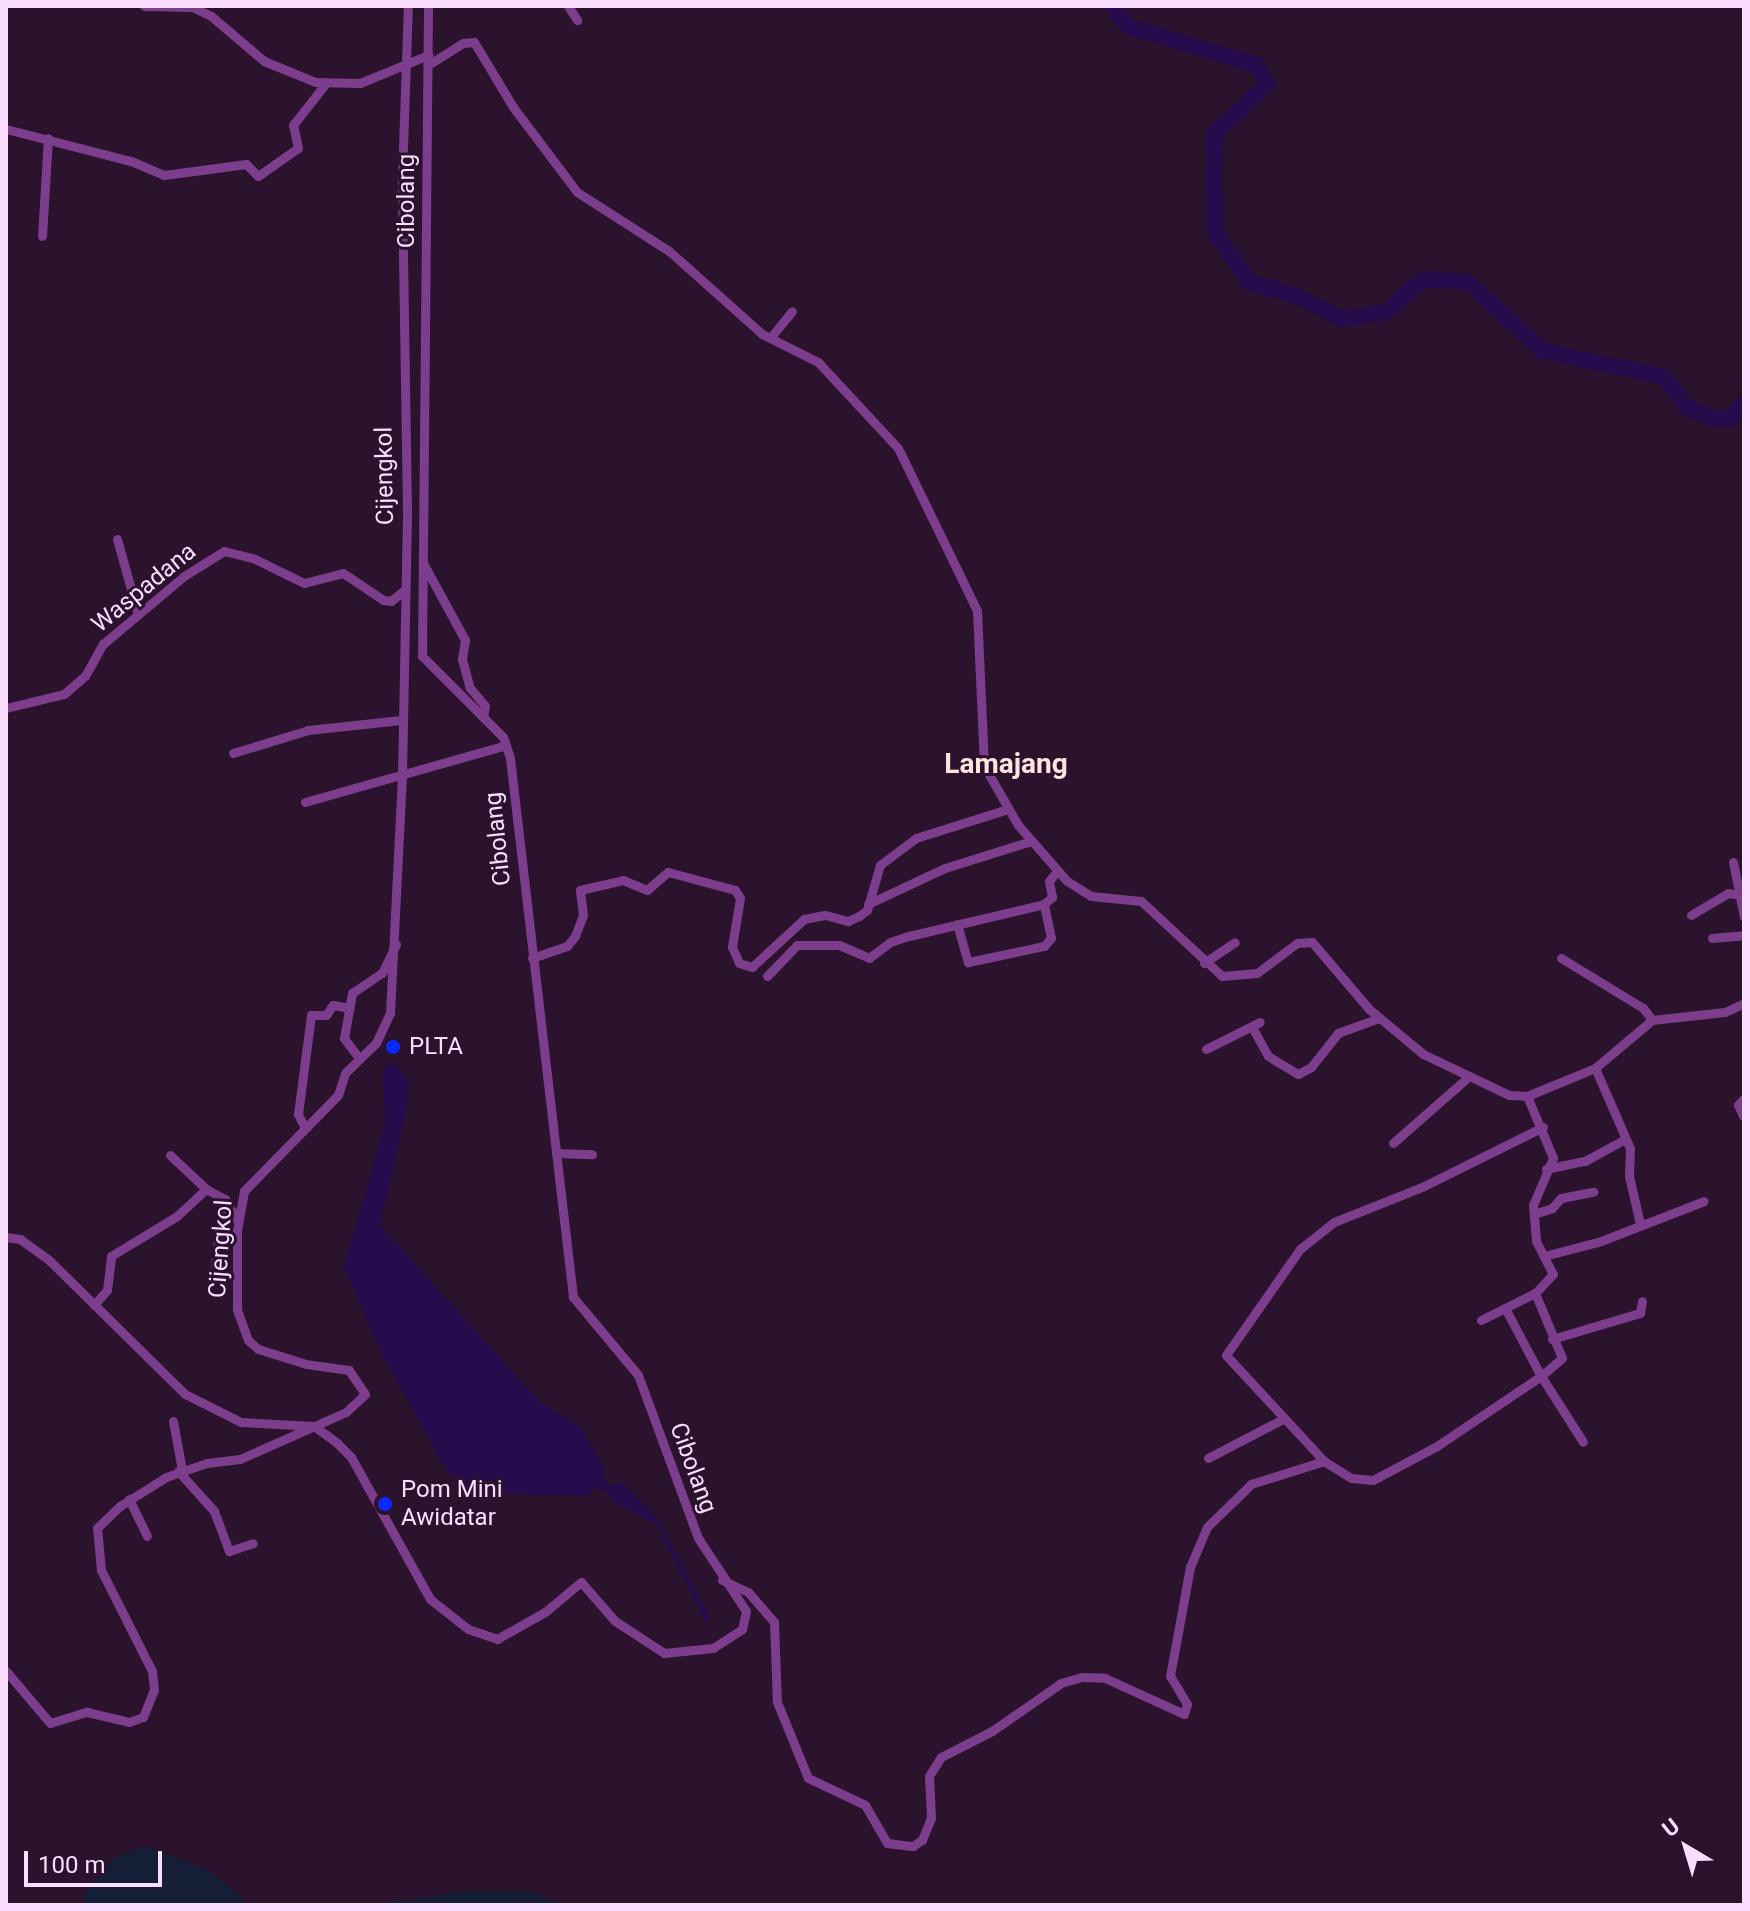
<!DOCTYPE html>
<style>
body{margin:0}
#map{position:relative;width:1750px;height:1911px;overflow:hidden;background:#2b122d;font-family:Roboto,sans-serif}
div>[style]{position:absolute}
[style*='--x']{left:calc(var(--x)*1px);top:calc(var(--y)*1px);width:calc(var(--w)*1px);rotate:calc(var(--a)*1deg)}
.green>*{inset:0;background:#141e37}
.water>*{inset:0;background:#250b4c}
.river>*{height:16px;margin:-8px;padding:0 8px;transform-origin:8px;border-radius:8px;background:#250b4c}
.minor>*{height:9px;margin:-4.5px;padding:0 4.5px;transform-origin:4.5px;border-radius:4.5px;background:#7c3d8c}
.dots>*{width:22px;height:22px;translate:-50% -50%;box-sizing:border-box;border:4px solid #2b122d;border-radius:50%}
span{translate:-50% -50%;white-space:nowrap;text-align:center;line-height:1.15;-webkit-text-stroke:6px #2b122d;paint-order:stroke}
.street-label{font-size:24px;color:#fbddff}
.poi-label{font-size:24px;color:#fbddff}
.left{translate:0 -50%;text-align:left}
.quarter-label{font-size:28px;color:#ffe3df;font-weight:700}
.frame{position:absolute;inset:0;border:8px solid #fbddff;pointer-events:none}
.north{position:absolute;left:1646px;top:1807px;width:80px;height:80px;-webkit-text-stroke:6px #2b122d;paint-order:stroke;rotate:322deg;font-size:22px;font-weight:700;line-height:32px;text-align:center;color:#fbddff}
.north::after{content:'';display:block;margin:auto;width:28px;height:36px;background:#fbddff;clip-path:polygon(50% 0,100% 100%,50% 72%,0 100%)}
.scale{position:absolute;left:24px;top:1851px;width:138px;height:36px;box-sizing:border-box;border:4px solid #fbddff;border-top:0;padding-left:10px;font-size:24px;line-height:28px;white-space:nowrap;color:#fbddff;-webkit-text-stroke:6px #2b122d;paint-order:stroke}
</style>
<div id="map">
<div class="green">
<div style="clip-path:polygon(144px 1846px,210px 1871px,250px 1905px,83px 1905px,89px 1887px,112px 1860px)"></div>
<div style="clip-path:polygon(531px 1891px,563px 1905px,373px 1905px,461px 1892px)"></div>
</div>
<div class="water">
<div style="clip-path:polygon(395px 1063px,408px 1080px,406px 1112px,380px 1225px,540px 1402px,582px 1428px,603px 1466px,603px 1478px,611px 1486px,623px 1483px,657px 1518px,710px 1618px,706px 1622px,656px 1524px,612px 1501px,608px 1491px,592px 1489px,588px 1496px,485px 1493px,447px 1471px,382px 1355px,344px 1266px,385px 1125px,383px 1067px)"></div>
</div>
<div class="river">
<div style="--x:1112;--y:6;--w:25;--a:53"></div>
<div style="--x:1127;--y:26;--w:136;--a:16.7"></div>
<div style="--x:1257;--y:65;--w:21;--a:62"></div>
<div style="--x:1267;--y:84;--w:74;--a:136.1"></div>
<div style="--x:1214;--y:135;--w:97;--a:89.4"></div>
<div style="--x:1215;--y:232;--w:60;--a:55.8"></div>
<div style="--x:1249;--y:282;--w:50;--a:16.3"></div>
<div style="--x:1297;--y:296;--w:51;--a:27.1"></div>
<div style="--x:1342;--y:319;--w:45;--a:-9"></div>
<div style="--x:1386;--y:312;--w:50;--a:-41.7"></div>
<div style="--x:1423;--y:279;--w:45;--a:3.8"></div>
<div style="--x:1468;--y:282;--w:102;--a:42.6"></div>
<div style="--x:1543;--y:351;--w:125;--a:12"></div>
<div style="--x:1665;--y:377;--w:37;--a:54"></div>
<div style="--x:1687;--y:407;--w:25;--a:26"></div>
<div style="--x:1710;--y:418;--w:20;--a:3"></div>
<div style="--x:1730;--y:419;--w:21;--a:-49"></div>
</div>
<div class="minor">
<div style="--x:144;--y:6;--w:48;--a:1.2"></div>
<div style="--x:192;--y:7;--w:21;--a:25"></div>
<div style="--x:211;--y:16;--w:70;--a:40.3"></div>
<div style="--x:264;--y:61;--w:55;--a:22.4"></div>
<div style="--x:315;--y:82;--w:45;--a:1.3"></div>
<div style="--x:360;--y:83;--w:74;--a:-22.4"></div>
<div style="--x:568;--y:6;--w:17;--a:57"></div>
<div style="--x:428;--y:65;--w:41;--a:-32.2"></div>
<div style="--x:463;--y:43;--w:11;--a:-5"></div>
<div style="--x:474;--y:42;--w:76;--a:59"></div>
<div style="--x:513;--y:107;--w:106;--a:53"></div>
<div style="--x:577;--y:192;--w:109;--a:32.7"></div>
<div style="--x:669;--y:251;--w:125;--a:41.7"></div>
<div style="--x:762;--y:334;--w:63;--a:26.6"></div>
<div style="--x:818;--y:362;--w:117;--a:47.1"></div>
<div style="--x:898;--y:448;--w:181;--a:64.1"></div>
<div style="--x:977;--y:611;--w:155;--a:87.4"></div>
<div style="--x:984;--y:766;--w:68;--a:60"></div>
<div style="--x:1018;--y:825;--w:74;--a:48.8"></div>
<div style="--x:1067;--y:881;--w:28;--a:32"></div>
<div style="--x:1091;--y:896;--w:50;--a:5.7"></div>
<div style="--x:1141;--y:901;--w:110;--a:42.8"></div>
<div style="--x:1222;--y:976;--w:35;--a:-5"></div>
<div style="--x:1257;--y:973;--w:50;--a:-36.9"></div>
<div style="--x:1297;--y:943;--w:15;--a:-4"></div>
<div style="--x:1312;--y:942;--w:88;--a:49.6"></div>
<div style="--x:1369;--y:1009;--w:70;--a:39.8"></div>
<div style="--x:1423;--y:1054;--w:95;--a:25.5"></div>
<div style="--x:1509;--y:1095;--w:18;--a:3"></div>
<div style="--x:1527;--y:1096;--w:74;--a:-22.4"></div>
<div style="--x:1595;--y:1068;--w:75;--a:-40.1"></div>
<div style="--x:1652;--y:1020;--w:73;--a:-6.3"></div>
<div style="--x:1725;--y:1012;--w:21;--a:-25"></div>
<div style="--x:6;--y:129;--w:129;--a:14.4"></div>
<div style="--x:131;--y:161;--w:36;--a:23"></div>
<div style="--x:164;--y:175;--w:83;--a:-7.6"></div>
<div style="--x:246;--y:164;--w:17;--a:45"></div>
<div style="--x:258;--y:176;--w:49;--a:-35"></div>
<div style="--x:298;--y:148;--w:24;--a:-102"></div>
<div style="--x:293;--y:125;--w:53;--a:-51.8"></div>
<div style="--x:42;--y:236;--w:98;--a:-86.5"></div>
<div style="--x:771;--y:337;--w:33;--a:-51"></div>
<div style="--x:117;--y:539;--w:78;--a:74.4"></div>
<div style="--x:423;--y:563;--w:88;--a:61.4"></div>
<div style="--x:465;--y:640;--w:19;--a:99"></div>
<div style="--x:462;--y:659;--w:30;--a:75"></div>
<div style="--x:470;--y:688;--w:23;--a:50"></div>
<div style="--x:485;--y:706;--w:11;--a:100"></div>
<div style="--x:6;--y:708;--w:60;--a:-13.6"></div>
<div style="--x:64;--y:694;--w:28;--a:-41"></div>
<div style="--x:85;--y:676;--w:37;--a:-61"></div>
<div style="--x:103;--y:644;--w:106;--a:-40"></div>
<div style="--x:184;--y:576;--w:47;--a:-32"></div>
<div style="--x:224;--y:551;--w:32;--a:14"></div>
<div style="--x:255;--y:559;--w:55;--a:26.1"></div>
<div style="--x:304;--y:583;--w:40;--a:-14.4"></div>
<div style="--x:343;--y:573;--w:48;--a:34"></div>
<div style="--x:383;--y:600;--w:8;--a:7"></div>
<div style="--x:391;--y:601;--w:17;--a:-40"></div>
<div style="--x:233;--y:753;--w:78;--a:-17"></div>
<div style="--x:308;--y:730;--w:94;--a:-6.1"></div>
<div style="--x:305;--y:802;--w:209;--a:-15.8"></div>
<div style="--x:1733;--y:862;--w:56;--a:78.7"></div>
<div style="--x:868;--y:904;--w:85;--a:-25.1"></div>
<div style="--x:945;--y:868;--w:90;--a:-17.4"></div>
<div style="--x:1691;--y:915;--w:43;--a:-30.7"></div>
<div style="--x:1728;--y:893;--w:13;--a:9"></div>
<div style="--x:957;--y:924;--w:40;--a:74"></div>
<div style="--x:968;--y:962;--w:78;--a:-11.9"></div>
<div style="--x:1044;--y:946;--w:11;--a:-49"></div>
<div style="--x:1051;--y:938;--w:35;--a:-102"></div>
<div style="--x:1712;--y:938;--w:32;--a:-5"></div>
<div style="--x:532;--y:958;--w:37;--a:-19"></div>
<div style="--x:567;--y:946;--w:13;--a:-51"></div>
<div style="--x:575;--y:936;--w:22;--a:-69"></div>
<div style="--x:583;--y:915;--w:25;--a:-97"></div>
<div style="--x:580;--y:890;--w:44;--a:-13.1"></div>
<div style="--x:623;--y:880;--w:26;--a:23"></div>
<div style="--x:647;--y:890;--w:28;--a:-41"></div>
<div style="--x:668;--y:872;--w:69;--a:15"></div>
<div style="--x:735;--y:890;--w:9;--a:58"></div>
<div style="--x:740;--y:898;--w:50;--a:99.3"></div>
<div style="--x:732;--y:947;--w:17;--a:66"></div>
<div style="--x:739;--y:963;--w:14;--a:17"></div>
<div style="--x:752;--y:967;--w:71;--a:-42.7"></div>
<div style="--x:804;--y:919;--w:21;--a:-11"></div>
<div style="--x:825;--y:915;--w:24;--a:15"></div>
<div style="--x:848;--y:921;--w:12;--a:-24"></div>
<div style="--x:859;--y:916;--w:10;--a:-37"></div>
<div style="--x:867;--y:910;--w:47;--a:-73.9"></div>
<div style="--x:880;--y:865;--w:45;--a:-36.9"></div>
<div style="--x:916;--y:838;--w:96;--a:-17.5"></div>
<div style="--x:1561;--y:958;--w:96;--a:31.4"></div>
<div style="--x:1643;--y:1008;--w:15;--a:53"></div>
<div style="--x:1204;--y:963;--w:37;--a:-34"></div>
<div style="--x:767;--y:976;--w:43;--a:-45.9"></div>
<div style="--x:797;--y:945;--w:42;--a:0"></div>
<div style="--x:839;--y:945;--w:33;--a:23"></div>
<div style="--x:869;--y:958;--w:26;--a:-37"></div>
<div style="--x:890;--y:942;--w:20;--a:-18"></div>
<div style="--x:909;--y:936;--w:139;--a:-13.3"></div>
<div style="--x:1044;--y:904;--w:11;--a:-41"></div>
<div style="--x:1052;--y:897;--w:16;--a:-101"></div>
<div style="--x:1049;--y:881;--w:13;--a:-51"></div>
<div style="--x:1252;--y:1027;--w:33;--a:61"></div>
<div style="--x:1268;--y:1056;--w:35;--a:31"></div>
<div style="--x:1298;--y:1074;--w:15;--a:-28"></div>
<div style="--x:1311;--y:1067;--w:43;--a:-51.5"></div>
<div style="--x:1338;--y:1033;--w:44;--a:-20.1"></div>
<div style="--x:1206;--y:1049;--w:60;--a:-26.6"></div>
<div style="--x:359;--y:1058;--w:25;--a:-127"></div>
<div style="--x:344;--y:1038;--w:46;--a:-79.9"></div>
<div style="--x:352;--y:993;--w:36;--a:-34"></div>
<div style="--x:382;--y:973;--w:32;--a:-64"></div>
<div style="--x:1595;--y:1068;--w:87;--a:66.4"></div>
<div style="--x:1630;--y:1148;--w:28;--a:92"></div>
<div style="--x:1629;--y:1176;--w:49;--a:77.1"></div>
<div style="--x:1527;--y:1096;--w:67;--a:67.2"></div>
<div style="--x:1553;--y:1158;--w:51;--a:113.1"></div>
<div style="--x:1533;--y:1205;--w:36;--a:85"></div>
<div style="--x:1536;--y:1241;--w:37;--a:63"></div>
<div style="--x:1553;--y:1274;--w:26;--a:133"></div>
<div style="--x:1535;--y:1293;--w:70;--a:67.4"></div>
<div style="--x:1562;--y:1358;--w:28;--a:139"></div>
<div style="--x:1541;--y:1376;--w:78;--a:57.5"></div>
<div style="--x:1743;--y:1116;--w:12;--a:-114"></div>
<div style="--x:1738;--y:1105;--w:9;--a:-49"></div>
<div style="--x:305;--y:1128;--w:16;--a:-117"></div>
<div style="--x:298;--y:1114;--w:100;--a:-82.5"></div>
<div style="--x:311;--y:1015;--w:15;--a:0"></div>
<div style="--x:326;--y:1015;--w:12;--a:-55"></div>
<div style="--x:333;--y:1005;--w:17;--a:10"></div>
<div style="--x:1393;--y:1143;--w:98;--a:-41.3"></div>
<div style="--x:556;--y:1153;--w:36;--a:2"></div>
<div style="--x:170;--y:1155;--w:50;--a:43.4"></div>
<div style="--x:206;--y:1189;--w:21;--a:28"></div>
<div style="--x:225;--y:1199;--w:24;--a:60"></div>
<div style="--x:1546;--y:1169;--w:40;--a:-12"></div>
<div style="--x:1585;--y:1161;--w:46;--a:-28.8"></div>
<div style="--x:1534;--y:1214;--w:19;--a:-18"></div>
<div style="--x:1552;--y:1208;--w:13;--a:-48"></div>
<div style="--x:1561;--y:1198;--w:33;--a:-11"></div>
<div style="--x:6;--y:1237;--w:14;--a:8"></div>
<div style="--x:20;--y:1239;--w:36;--a:36"></div>
<div style="--x:49;--y:1260;--w:191;--a:44.6"></div>
<div style="--x:185;--y:1394;--w:63;--a:26.6"></div>
<div style="--x:241;--y:1422;--w:73;--a:3.1"></div>
<div style="--x:314;--y:1426;--w:29;--a:36"></div>
<div style="--x:337;--y:1443;--w:20;--a:45"></div>
<div style="--x:351;--y:1457;--w:162;--a:60.9"></div>
<div style="--x:430;--y:1599;--w:48;--a:38.3"></div>
<div style="--x:468;--y:1629;--w:31;--a:19"></div>
<div style="--x:497;--y:1639;--w:55;--a:-29.4"></div>
<div style="--x:545;--y:1612;--w:47;--a:-39.8"></div>
<div style="--x:581;--y:1582;--w:52;--a:48.9"></div>
<div style="--x:615;--y:1621;--w:59;--a:33.1"></div>
<div style="--x:664;--y:1653;--w:49;--a:-5.8"></div>
<div style="--x:713;--y:1648;--w:35;--a:-33"></div>
<div style="--x:742;--y:1629;--w:18;--a:-77"></div>
<div style="--x:746;--y:1611;--w:87;--a:-123.3"></div>
<div style="--x:698;--y:1538;--w:174;--a:-110.2"></div>
<div style="--x:638;--y:1375;--w:102;--a:-129.8"></div>
<div style="--x:573;--y:1297;--w:543;--a:-96.67"></div>
<div style="--x:510;--y:758;--w:22;--a:-108"></div>
<div style="--x:503;--y:737;--w:115;--a:-135"></div>
<div style="--x:422;--y:656;--w:650;--a:-89.47"></div>
<div style="--x:1544;--y:1256;--w:59;--a:-14.7"></div>
<div style="--x:1601;--y:1241;--w:110;--a:-21.2"></div>
<div style="--x:215;--y:1265;--w:67;--a:-83.2"></div>
<div style="--x:94;--y:1305;--w:20;--a:-49"></div>
<div style="--x:107;--y:1290;--w:34;--a:-83"></div>
<div style="--x:111;--y:1256;--w:77;--a:-31.2"></div>
<div style="--x:177;--y:1216;--w:40;--a:-43"></div>
<div style="--x:1506;--y:1310;--w:75;--a:62.1"></div>
<div style="--x:1541;--y:1376;--w:125;--a:146.1"></div>
<div style="--x:1437;--y:1446;--w:72;--a:152"></div>
<div style="--x:1373;--y:1480;--w:22;--a:-175"></div>
<div style="--x:1351;--y:1478;--w:32;--a:-148"></div>
<div style="--x:1324;--y:1461;--w:144;--a:-132.8"></div>
<div style="--x:1226;--y:1355;--w:129;--a:-55.1"></div>
<div style="--x:1300;--y:1249;--w:43;--a:-38.5"></div>
<div style="--x:1334;--y:1222;--w:95;--a:-21.7"></div>
<div style="--x:1422;--y:1187;--w:135;--a:-26.4"></div>
<div style="--x:1481;--y:1320;--w:60;--a:-26.6"></div>
<div style="--x:1552;--y:1339;--w:92;--a:-16.5"></div>
<div style="--x:1640;--y:1313;--w:12;--a:-81"></div>
<div style="--x:173;--y:1421;--w:50;--a:79.6"></div>
<div style="--x:1208;--y:1458;--w:85;--a:-27.5"></div>
<div style="--x:178;--y:1471;--w:54;--a:48"></div>
<div style="--x:214;--y:1511;--w:43;--a:69.4"></div>
<div style="--x:229;--y:1551;--w:25;--a:-18"></div>
<div style="--x:129;--y:1499;--w:41;--a:64.1"></div>
<div style="--x:722;--y:1580;--w:29;--a:25"></div>
<div style="--x:748;--y:1592;--w:40;--a:49"></div>
<div style="--x:774;--y:1622;--w:80;--a:87.9"></div>
<div style="--x:777;--y:1702;--w:82;--a:67.8"></div>
<div style="--x:808;--y:1778;--w:63;--a:25.3"></div>
<div style="--x:865;--y:1805;--w:44;--a:59.9"></div>
<div style="--x:887;--y:1843;--w:26;--a:7"></div>
<div style="--x:913;--y:1846;--w:11;--a:-34"></div>
<div style="--x:922;--y:1840;--w:24;--a:-68"></div>
<div style="--x:931;--y:1818;--w:42;--a:-92.7"></div>
<div style="--x:929;--y:1776;--w:22;--a:-58"></div>
<div style="--x:941;--y:1757;--w:57;--a:-27"></div>
<div style="--x:992;--y:1731;--w:84;--a:-34.8"></div>
<div style="--x:1061;--y:1683;--w:22;--a:-16"></div>
<div style="--x:1082;--y:1677;--w:23;--a:2"></div>
<div style="--x:1105;--y:1678;--w:87;--a:24.5"></div>
<div style="--x:1184;--y:1714;--w:10;--a:-73"></div>
<div style="--x:1187;--y:1704;--w:33;--a:-121"></div>
<div style="--x:1170;--y:1676;--w:111;--a:-79.6"></div>
<div style="--x:1190;--y:1567;--w:43;--a:-67"></div>
<div style="--x:1207;--y:1527;--w:62;--a:-44.3"></div>
<div style="--x:1251;--y:1484;--w:77;--a:-17.5"></div>
<div style="--x:6;--y:1671;--w:68;--a:49.8"></div>
<div style="--x:50;--y:1723;--w:39;--a:-17"></div>
<div style="--x:87;--y:1712;--w:43;--a:13.4"></div>
<div style="--x:129;--y:1722;--w:15;--a:-20"></div>
<div style="--x:143;--y:1717;--w:29;--a:-68"></div>
<div style="--x:154;--y:1690;--w:19;--a:-96"></div>
<div style="--x:152;--y:1671;--w:113;--a:-116.8"></div>
<div style="--x:101;--y:1570;--w:42;--a:-95.4"></div>
<div style="--x:97;--y:1528;--w:32;--a:-44"></div>
<div style="--x:120;--y:1506;--w:54;--a:-32.2"></div>
<div style="--x:166;--y:1477;--w:43;--a:-18.9"></div>
<div style="--x:207;--y:1463;--w:33;--a:-7"></div>
<div style="--x:240;--y:1459;--w:116;--a:-23.9"></div>
<div style="--x:346;--y:1412;--w:26;--a:-43"></div>
<div style="--x:365;--y:1394;--w:29;--a:-124"></div>
<div style="--x:349;--y:1370;--w:43;--a:-172.1"></div>
<div style="--x:306;--y:1364;--w:50;--a:-162.6"></div>
<div style="--x:258;--y:1349;--w:13;--a:-138"></div>
<div style="--x:248;--y:1340;--w:33;--a:-110"></div>
<div style="--x:237;--y:1309;--w:78;--a:-90"></div>
<div style="--x:237;--y:1231;--w:41;--a:-80.1"></div>
<div style="--x:244;--y:1191;--w:134;--a:-45.6"></div>
<div style="--x:338;--y:1095;--w:23;--a:-72"></div>
<div style="--x:345;--y:1073;--w:43;--a:-44.1"></div>
<div style="--x:376;--y:1043;--w:33;--a:-65"></div>
<div style="--x:390;--y:1013;--w:237;--a:-87.1"></div>
<div style="--x:402;--y:776;--w:266;--a:-88.9"></div>
<div style="--x:407;--y:510;--w:334;--a:-90.9"></div>
<div style="--x:402;--y:176;--w:170;--a:-88"></div>
</div>
<div class="dots">
<div style="left:393px;top:1047px;background:#092aff"></div>
<div style="left:385px;top:1504px;background:#092aff"></div>
</div>
<div class="street-label">
<span style="left:407px;top:201px;rotate:-90deg">Cibolang</span>
<span style="left:385px;top:476px;rotate:-91deg">Cijengkol</span>
<span style="left:144px;top:588px;rotate:-39deg">Waspadana</span>
<span style="left:498px;top:839px;rotate:-96deg">Cibolang</span>
<span style="left:221px;top:1249px;rotate:-86deg">Cijengkol</span>
<span style="left:693px;top:1468px;rotate:70deg">Cibolang</span>
</div>
<div class="poi-label">
<span class="left" style="left:409px;top:1047px">PLTA</span>
<span class="left" style="left:401px;top:1504px">Pom Mini<br>Awidatar</span>
</div>
<div class="quarter-label">
<span style="left:1006px;top:764px">Lamajang</span>
</div>
<div class="frame"></div>
<div class="north">U</div>
<div class="scale">100 m</div>
</div>
